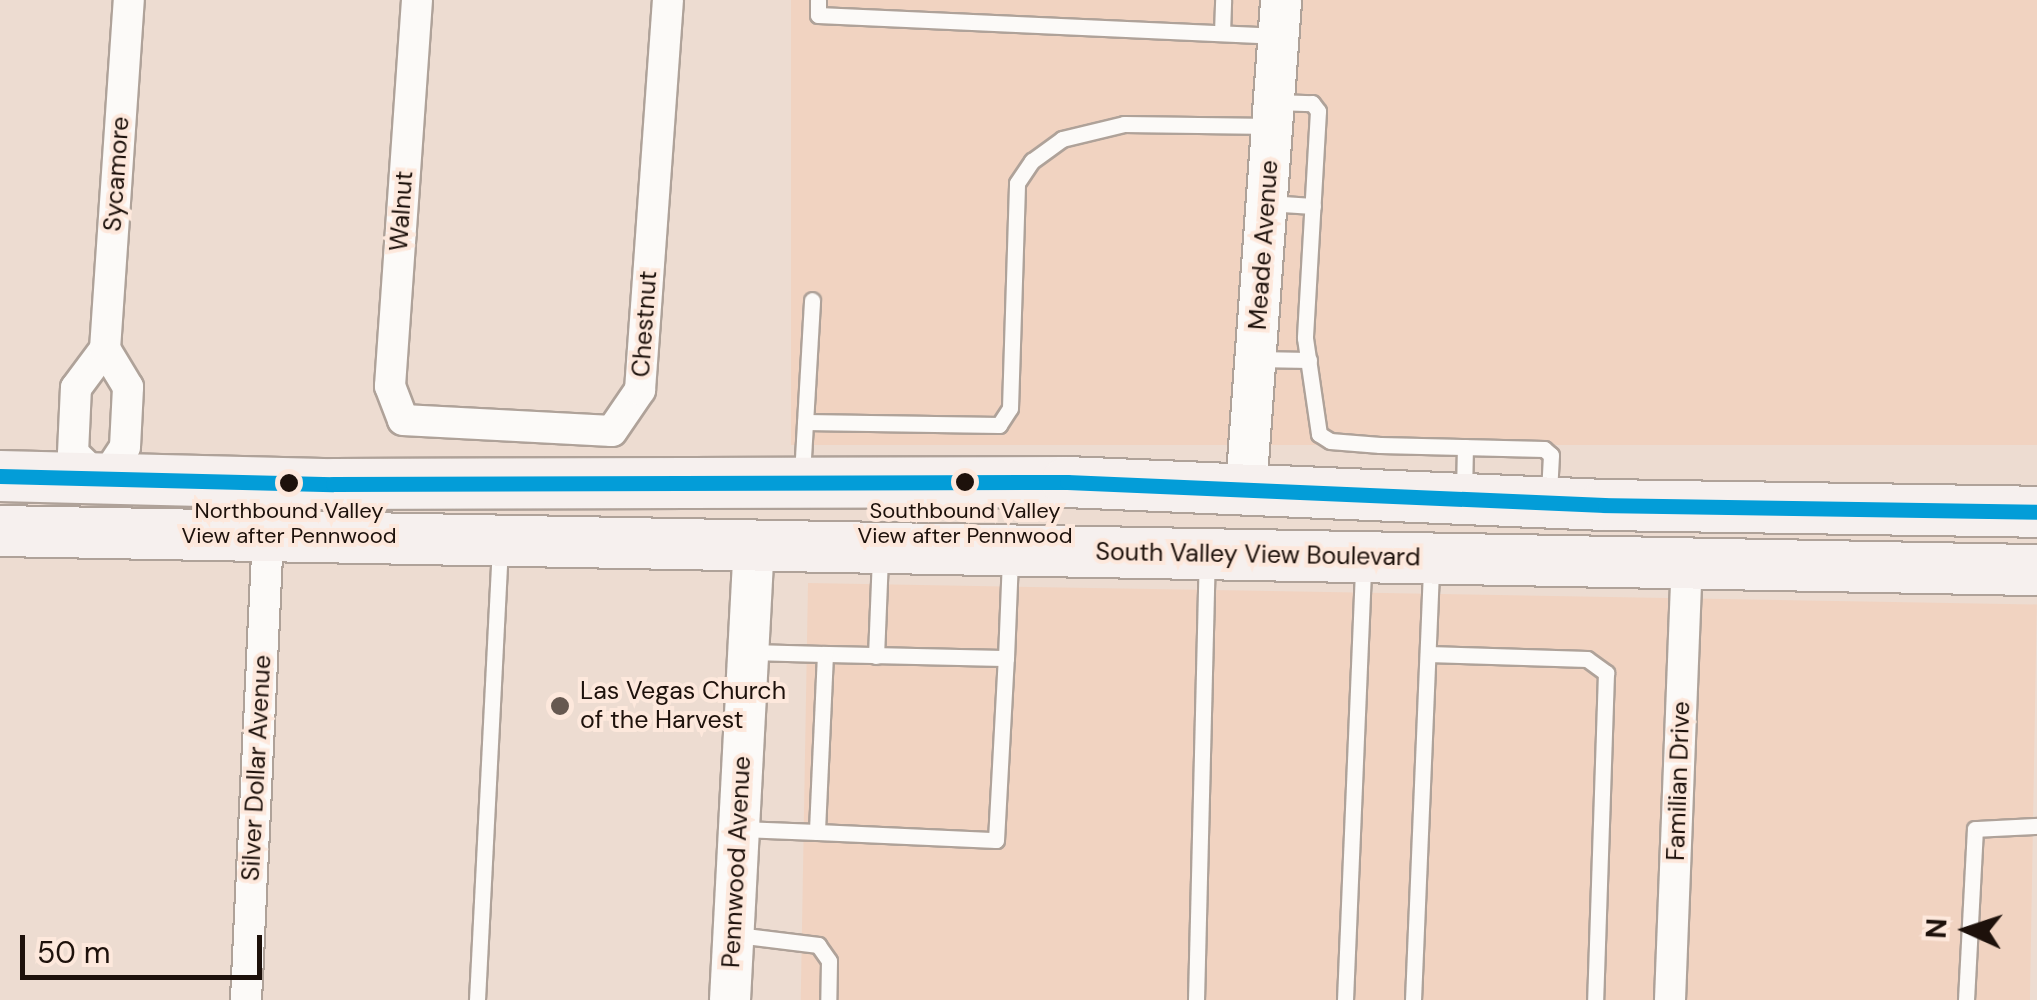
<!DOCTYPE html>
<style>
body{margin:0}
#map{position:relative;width:2037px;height:1000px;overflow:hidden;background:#eddcd1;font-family:"DM Sans",sans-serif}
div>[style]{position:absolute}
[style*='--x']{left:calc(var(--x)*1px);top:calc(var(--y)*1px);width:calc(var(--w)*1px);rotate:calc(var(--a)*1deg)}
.built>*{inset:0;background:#f1d3c1;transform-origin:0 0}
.roads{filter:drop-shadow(2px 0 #afa299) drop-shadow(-2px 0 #afa299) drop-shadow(0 2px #afa299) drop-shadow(0 -2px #afa299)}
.service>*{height:15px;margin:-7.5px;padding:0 7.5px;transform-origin:7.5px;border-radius:7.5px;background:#fcfaf8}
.minor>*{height:30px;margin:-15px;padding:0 15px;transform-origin:15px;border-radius:15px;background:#fcfaf8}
.tertiary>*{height:40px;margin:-20px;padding:0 20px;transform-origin:20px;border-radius:20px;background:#fcfaf8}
.primary>*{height:50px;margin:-25px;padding:0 25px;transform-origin:25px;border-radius:25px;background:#f6f0ee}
.bus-1>*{height:15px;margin:-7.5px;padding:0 7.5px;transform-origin:7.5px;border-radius:7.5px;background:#039dd8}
.dots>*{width:28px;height:28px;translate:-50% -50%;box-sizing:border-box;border:5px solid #fde8dc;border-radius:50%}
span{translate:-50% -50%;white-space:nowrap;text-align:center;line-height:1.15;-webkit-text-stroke:8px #fde8dc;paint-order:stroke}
.bus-label{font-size:22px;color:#1d110b}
.street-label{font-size:25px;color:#1d110b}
.poi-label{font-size:25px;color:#1d110b}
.left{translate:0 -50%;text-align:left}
.north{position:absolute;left:1917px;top:880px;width:100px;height:100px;-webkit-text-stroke:8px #fde8dc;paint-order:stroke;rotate:273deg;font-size:28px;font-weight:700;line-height:40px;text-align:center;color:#1d110b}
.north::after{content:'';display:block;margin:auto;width:35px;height:45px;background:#1d110b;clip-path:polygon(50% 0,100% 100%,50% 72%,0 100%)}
.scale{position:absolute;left:20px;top:935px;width:242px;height:45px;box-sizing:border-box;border:5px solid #1d110b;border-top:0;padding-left:12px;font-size:30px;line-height:35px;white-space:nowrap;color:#1d110b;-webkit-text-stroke:8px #fde8dc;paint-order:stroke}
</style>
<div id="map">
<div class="built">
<div style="left:791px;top:0;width:1246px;height:445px"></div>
<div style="left:808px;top:583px;width:1229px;height:418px;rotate:1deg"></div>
</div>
<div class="roads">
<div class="service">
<div style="--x:818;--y:0;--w:15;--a:90"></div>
<div style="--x:818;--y:15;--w:457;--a:2.6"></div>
<div style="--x:1222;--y:33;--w:33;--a:-88"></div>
<div style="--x:1275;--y:102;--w:37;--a:2"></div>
<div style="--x:1312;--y:103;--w:10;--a:53"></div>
<div style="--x:1318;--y:111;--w:227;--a:93.3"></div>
<div style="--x:1305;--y:338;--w:97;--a:81.7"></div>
<div style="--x:1319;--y:434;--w:13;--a:32"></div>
<div style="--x:1330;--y:441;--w:50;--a:4.6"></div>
<div style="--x:1380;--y:445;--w:164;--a:1.4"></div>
<div style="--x:1544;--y:449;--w:9;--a:41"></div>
<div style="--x:1551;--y:455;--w:39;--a:93"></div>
<div style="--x:1267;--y:203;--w:46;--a:3.7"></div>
<div style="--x:1256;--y:359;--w:53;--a:1.1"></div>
<div style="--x:805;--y:422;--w:194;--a:0.9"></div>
<div style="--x:999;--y:425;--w:20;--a:-57"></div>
<div style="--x:1010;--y:408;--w:225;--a:-88.2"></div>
<div style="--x:1017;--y:183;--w:27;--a:-56"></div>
<div style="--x:1032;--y:161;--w:37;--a:-36"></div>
<div style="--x:1062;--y:139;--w:64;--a:-13.6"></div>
<div style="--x:1124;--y:124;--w:148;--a:0.8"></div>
<div style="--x:802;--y:475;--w:175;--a:-86.7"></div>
<div style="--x:1464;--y:493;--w:46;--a:-88.8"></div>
<div style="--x:749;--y:652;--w:76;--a:1.5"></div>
<div style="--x:1428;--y:654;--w:159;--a:1.8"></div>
<div style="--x:1587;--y:659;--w:24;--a:36"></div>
<div style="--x:1606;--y:673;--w:327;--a:91.9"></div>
<div style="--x:876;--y:656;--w:101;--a:-87.7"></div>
<div style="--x:1006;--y:658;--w:181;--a:-178.7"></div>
<div style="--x:825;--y:654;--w:178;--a:92.6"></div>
<div style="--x:817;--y:832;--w:179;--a:2.6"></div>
<div style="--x:996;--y:840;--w:182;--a:-86.9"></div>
<div style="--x:1006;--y:658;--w:99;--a:-87.7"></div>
<div style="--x:741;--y:829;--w:76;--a:2.3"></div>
<div style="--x:737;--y:935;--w:82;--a:7"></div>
<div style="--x:818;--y:945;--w:19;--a:55"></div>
<div style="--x:829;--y:961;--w:39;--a:91"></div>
<div style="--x:477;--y:1000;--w:451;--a:-87.1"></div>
<div style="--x:1196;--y:1000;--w:437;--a:-88.6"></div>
<div style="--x:1345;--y:1000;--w:436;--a:-87.6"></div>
<div style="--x:1413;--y:1000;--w:433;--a:-87.6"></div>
<div style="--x:1966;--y:1000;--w:171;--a:-87"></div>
<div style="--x:1975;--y:829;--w:62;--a:-2.8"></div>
</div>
<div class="minor">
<div style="--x:417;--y:0;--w:387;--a:94"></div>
<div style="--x:390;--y:386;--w:36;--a:69"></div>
<div style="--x:403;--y:420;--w:209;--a:3"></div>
<div style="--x:612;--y:431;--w:50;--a:-55.7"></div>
<div style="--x:640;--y:390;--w:391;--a:-85.9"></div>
<div style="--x:100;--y:479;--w:37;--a:-136"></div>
<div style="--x:73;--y:453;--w:65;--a:-87.4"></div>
<div style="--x:76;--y:388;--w:49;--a:-53.4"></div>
<div style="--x:105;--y:349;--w:350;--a:-86.1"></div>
<div style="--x:100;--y:485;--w:45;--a:-56.7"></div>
<div style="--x:125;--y:447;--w:60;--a:-87.1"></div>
<div style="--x:128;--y:387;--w:44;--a:-121.2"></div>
<div style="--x:246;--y:1000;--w:465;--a:-87.3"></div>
<div style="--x:1670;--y:1000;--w:437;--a:-87.8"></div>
</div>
<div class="tertiary">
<div style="--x:1246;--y:490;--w:491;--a:-85.9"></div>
<div style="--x:730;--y:1000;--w:456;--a:-87"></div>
</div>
<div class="primary">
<div style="--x:0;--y:476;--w:333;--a:1.4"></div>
<div style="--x:333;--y:484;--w:734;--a:-0.16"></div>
<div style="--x:1067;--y:482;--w:538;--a:2.45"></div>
<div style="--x:1605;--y:505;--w:432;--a:0.9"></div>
<div style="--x:0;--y:531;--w:2037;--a:1.1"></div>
</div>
</div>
<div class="bus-1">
<div style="--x:0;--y:476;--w:333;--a:1.4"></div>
<div style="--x:333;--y:484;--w:734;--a:-0.16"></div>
<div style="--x:1067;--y:482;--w:538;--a:2.45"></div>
<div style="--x:1605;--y:505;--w:432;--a:0.9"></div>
</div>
<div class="dots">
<div style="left:965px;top:482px;background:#1d110b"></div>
<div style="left:289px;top:483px;background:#1d110b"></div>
<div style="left:560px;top:706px;background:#665850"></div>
</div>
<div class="bus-label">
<span style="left:289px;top:523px">Northbound Valley<br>View after Pennwood</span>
<span style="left:965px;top:523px">Southbound Valley<br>View after Pennwood</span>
</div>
<div class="street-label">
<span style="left:117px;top:174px;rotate:-86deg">Sycamore</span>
<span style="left:402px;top:211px;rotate:-86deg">Walnut</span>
<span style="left:1264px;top:245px;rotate:-86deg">Meade Avenue</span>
<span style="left:645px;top:324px;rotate:-86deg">Chestnut</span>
<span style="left:1258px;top:555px;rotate:1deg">South Valley View Boulevard</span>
<span style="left:257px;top:768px;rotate:-87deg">Silver Dollar Avenue</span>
<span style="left:1679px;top:781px;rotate:-88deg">Familian Drive</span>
<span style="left:737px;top:862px;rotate:-87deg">Pennwood Avenue</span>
</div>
<div class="poi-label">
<span class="left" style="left:580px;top:706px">Las Vegas Church<br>of the Harvest</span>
</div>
<div class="north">N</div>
<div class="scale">50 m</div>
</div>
